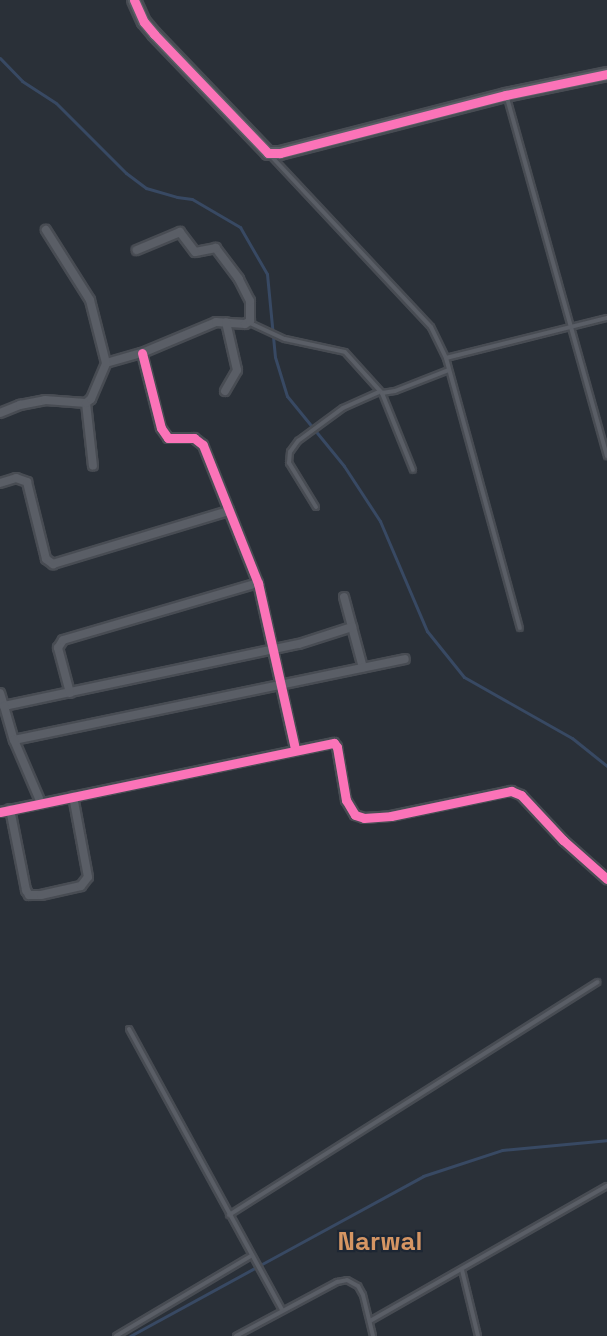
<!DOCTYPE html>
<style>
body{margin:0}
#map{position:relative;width:607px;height:1336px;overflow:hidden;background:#2a3038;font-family:"Space Grotesk",sans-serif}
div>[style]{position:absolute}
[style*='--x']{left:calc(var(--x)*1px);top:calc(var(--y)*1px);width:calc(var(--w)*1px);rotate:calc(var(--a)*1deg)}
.stream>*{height:3px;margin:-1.5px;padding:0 1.5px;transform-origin:1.5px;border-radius:1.5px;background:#384963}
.roads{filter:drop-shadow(2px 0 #484c53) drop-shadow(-2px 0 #484c53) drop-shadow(0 2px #484c53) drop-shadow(0 -2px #484c53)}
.lane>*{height:4px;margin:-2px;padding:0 2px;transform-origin:2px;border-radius:2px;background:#5a5e66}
.street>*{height:8px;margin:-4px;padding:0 4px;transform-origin:4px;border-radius:4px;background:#5a5e66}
.secondary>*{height:12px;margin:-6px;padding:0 6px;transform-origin:6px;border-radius:6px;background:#595d64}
.cycleway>*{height:9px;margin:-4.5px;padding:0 4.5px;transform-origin:4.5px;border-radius:4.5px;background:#fb73b8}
span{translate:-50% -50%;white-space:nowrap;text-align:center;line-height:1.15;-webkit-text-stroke:4.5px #1d2633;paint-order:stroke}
.district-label{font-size:26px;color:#d59563;font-weight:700}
</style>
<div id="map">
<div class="stream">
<div style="--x:0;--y:58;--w:32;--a:46"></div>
<div style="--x:22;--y:81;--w:40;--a:32.9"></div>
<div style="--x:56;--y:103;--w:99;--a:45"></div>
<div style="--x:126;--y:173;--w:25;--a:37"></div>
<div style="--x:146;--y:188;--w:32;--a:16"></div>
<div style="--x:177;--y:197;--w:15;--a:8"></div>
<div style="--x:192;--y:199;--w:56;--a:30.3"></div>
<div style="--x:240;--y:227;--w:54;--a:60.1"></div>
<div style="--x:267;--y:274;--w:83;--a:84.5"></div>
<div style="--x:275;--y:357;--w:41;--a:72.9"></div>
<div style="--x:287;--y:396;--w:90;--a:50.8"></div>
<div style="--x:344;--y:466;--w:66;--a:56.8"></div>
<div style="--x:380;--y:521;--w:120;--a:66.9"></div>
<div style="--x:427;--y:631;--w:59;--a:51.2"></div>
<div style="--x:464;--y:677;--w:124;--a:29.5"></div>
<div style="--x:572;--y:738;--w:45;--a:38.7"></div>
<div style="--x:130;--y:1336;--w:334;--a:-28.6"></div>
<div style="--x:423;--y:1176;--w:83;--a:-18.2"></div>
<div style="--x:502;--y:1150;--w:105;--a:-5.4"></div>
</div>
<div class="roads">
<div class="lane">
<div style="--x:507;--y:98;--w:372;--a:74.4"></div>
<div style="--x:271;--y:156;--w:234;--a:46.9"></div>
<div style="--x:431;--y:327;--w:34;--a:64"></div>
<div style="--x:446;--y:358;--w:280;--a:74.7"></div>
<div style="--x:250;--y:323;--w:38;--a:25"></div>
<div style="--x:285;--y:339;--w:61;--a:12.2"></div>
<div style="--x:345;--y:352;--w:55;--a:47.9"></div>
<div style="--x:382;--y:393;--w:13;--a:-9"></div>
<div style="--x:395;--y:391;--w:58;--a:-21.3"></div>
<div style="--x:446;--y:358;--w:166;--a:-14"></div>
<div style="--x:382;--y:393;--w:83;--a:68.1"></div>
<div style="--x:316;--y:507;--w:52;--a:-121.5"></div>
<div style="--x:289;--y:463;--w:11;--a:-85"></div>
<div style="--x:290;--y:452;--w:14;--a:-54"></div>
<div style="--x:298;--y:441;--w:56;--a:-36.3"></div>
<div style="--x:343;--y:408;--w:39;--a:-24"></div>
<div style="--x:129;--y:1029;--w:320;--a:61.4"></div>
<div style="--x:229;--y:1215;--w:436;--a:-32.3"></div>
<div style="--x:462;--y:1270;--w:68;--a:76.4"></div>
<div style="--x:370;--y:1321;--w:273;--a:-29.7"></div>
<div style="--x:116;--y:1336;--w:157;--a:-30.7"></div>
<div style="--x:236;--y:1336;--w:115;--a:-28.1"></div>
<div style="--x:337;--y:1282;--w:10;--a:-11"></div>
<div style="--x:347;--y:1280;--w:13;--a:29"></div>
<div style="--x:358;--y:1286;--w:10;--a:61"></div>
<div style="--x:363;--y:1295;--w:42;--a:76.3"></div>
</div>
<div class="street">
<div style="--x:142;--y:353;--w:77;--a:75.8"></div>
<div style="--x:161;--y:428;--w:12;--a:55"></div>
<div style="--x:168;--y:438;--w:26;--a:0"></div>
<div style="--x:194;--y:438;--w:11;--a:38"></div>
<div style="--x:203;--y:445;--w:149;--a:68.3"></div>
<div style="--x:258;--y:583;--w:170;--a:77.4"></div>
<div style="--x:106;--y:363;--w:37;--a:-16"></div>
<div style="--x:142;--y:353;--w:80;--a:-22.7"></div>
<div style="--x:216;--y:322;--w:29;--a:4"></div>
<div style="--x:245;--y:324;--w:6;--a:-31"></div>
<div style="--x:250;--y:321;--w:20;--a:-90"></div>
<div style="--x:250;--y:301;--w:25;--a:-117"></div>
<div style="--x:239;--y:279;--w:39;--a:-127"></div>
<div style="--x:216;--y:248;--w:21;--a:169"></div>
<div style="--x:195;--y:252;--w:25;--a:-127"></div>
<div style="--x:180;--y:232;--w:47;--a:157.3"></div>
<div style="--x:225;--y:391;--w:24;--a:-60"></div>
<div style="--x:237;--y:370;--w:49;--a:-102.9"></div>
<div style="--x:86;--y:403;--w:63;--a:83.7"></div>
<div style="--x:0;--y:413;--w:22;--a:-22"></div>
<div style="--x:20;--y:405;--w:25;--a:-11"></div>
<div style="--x:45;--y:400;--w:41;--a:4.2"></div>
<div style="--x:86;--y:403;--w:6;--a:-39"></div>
<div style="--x:91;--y:399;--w:39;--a:-67"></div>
<div style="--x:106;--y:363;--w:65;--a:-104.3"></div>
<div style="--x:90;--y:300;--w:83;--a:-122.2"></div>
<div style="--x:0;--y:483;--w:17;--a:-17"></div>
<div style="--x:16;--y:478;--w:12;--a:20"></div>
<div style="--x:27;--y:482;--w:79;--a:76.1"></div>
<div style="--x:46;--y:559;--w:9;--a:36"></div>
<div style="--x:53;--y:564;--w:184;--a:-16.8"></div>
<div style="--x:344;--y:597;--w:73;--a:75"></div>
<div style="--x:0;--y:693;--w:14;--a:73"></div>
<div style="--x:4;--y:706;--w:301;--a:-11.9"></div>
<div style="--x:299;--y:644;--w:56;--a:-17.8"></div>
<div style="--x:70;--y:693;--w:47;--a:-104.9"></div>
<div style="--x:58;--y:648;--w:9;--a:-58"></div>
<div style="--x:63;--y:640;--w:203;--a:-16.3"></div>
<div style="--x:4;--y:706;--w:35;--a:74"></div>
<div style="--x:14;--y:740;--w:399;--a:-11.7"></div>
<div style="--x:14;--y:740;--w:69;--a:66.8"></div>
<div style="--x:10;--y:809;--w:83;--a:78.8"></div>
<div style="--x:26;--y:890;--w:6;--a:59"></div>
<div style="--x:29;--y:895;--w:12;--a:0"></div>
<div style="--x:41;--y:895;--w:41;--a:-12.7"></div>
<div style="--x:81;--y:886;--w:11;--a:-52"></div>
<div style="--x:88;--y:877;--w:82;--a:-100.5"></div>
<div style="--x:0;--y:812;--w:341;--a:-11.7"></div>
<div style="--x:334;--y:743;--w:5;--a:53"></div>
<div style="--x:337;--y:747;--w:54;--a:80.4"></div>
<div style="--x:346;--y:800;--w:17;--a:59"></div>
<div style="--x:355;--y:815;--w:9;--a:18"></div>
<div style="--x:364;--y:818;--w:27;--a:-4"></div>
<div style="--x:391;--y:816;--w:123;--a:-11.8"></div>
<div style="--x:511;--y:791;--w:11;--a:22"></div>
<div style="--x:521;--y:795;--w:62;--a:47"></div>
<div style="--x:563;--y:840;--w:59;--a:41.6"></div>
</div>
<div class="secondary">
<div style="--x:134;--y:0;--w:24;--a:66"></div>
<div style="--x:144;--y:22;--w:16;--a:50"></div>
<div style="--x:154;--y:34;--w:165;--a:46.2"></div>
<div style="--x:268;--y:153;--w:12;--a:0"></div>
<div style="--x:280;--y:153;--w:233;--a:-14.4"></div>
<div style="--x:506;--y:95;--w:103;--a:-11.7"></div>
</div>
</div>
<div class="cycleway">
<div style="--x:134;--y:0;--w:24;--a:66"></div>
<div style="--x:144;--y:22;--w:16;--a:50"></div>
<div style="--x:154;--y:34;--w:165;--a:46.2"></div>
<div style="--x:268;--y:153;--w:12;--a:0"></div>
<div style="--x:280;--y:153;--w:233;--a:-14.4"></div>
<div style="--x:506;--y:95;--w:103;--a:-11.7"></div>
<div style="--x:142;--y:353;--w:77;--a:75.8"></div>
<div style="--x:161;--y:428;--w:12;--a:55"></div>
<div style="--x:168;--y:438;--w:26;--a:0"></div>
<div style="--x:194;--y:438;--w:11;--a:38"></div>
<div style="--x:203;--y:445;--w:149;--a:68.3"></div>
<div style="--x:258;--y:583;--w:170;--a:77.4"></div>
<div style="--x:0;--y:812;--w:341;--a:-11.7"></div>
<div style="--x:334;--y:743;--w:5;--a:53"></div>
<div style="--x:337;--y:747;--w:54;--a:80.4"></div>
<div style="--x:346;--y:800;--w:17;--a:59"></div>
<div style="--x:355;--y:815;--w:9;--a:18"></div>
<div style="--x:364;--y:818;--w:27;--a:-4"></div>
<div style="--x:391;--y:816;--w:123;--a:-11.8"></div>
<div style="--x:511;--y:791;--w:11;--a:22"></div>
<div style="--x:521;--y:795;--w:62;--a:47"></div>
<div style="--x:563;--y:840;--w:59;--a:41.6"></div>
</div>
<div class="district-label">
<span style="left:380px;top:1242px">Narwal</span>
</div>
</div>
